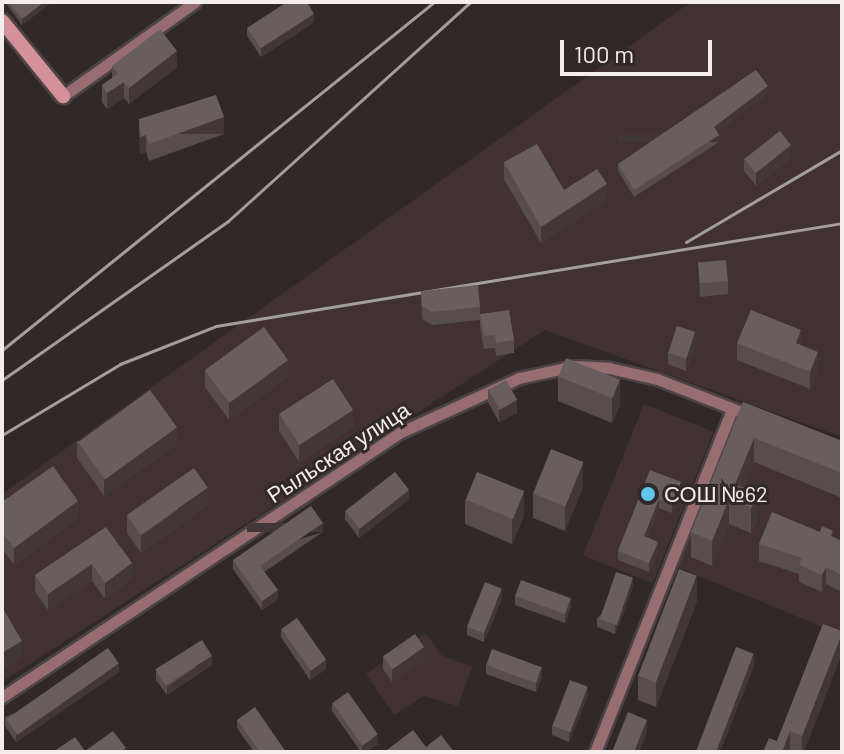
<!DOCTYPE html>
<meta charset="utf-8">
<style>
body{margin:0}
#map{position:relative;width:844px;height:754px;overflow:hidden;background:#312929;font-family:Barlow,sans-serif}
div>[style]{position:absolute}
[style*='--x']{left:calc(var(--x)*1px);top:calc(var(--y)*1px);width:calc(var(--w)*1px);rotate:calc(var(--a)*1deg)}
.built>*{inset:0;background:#413133;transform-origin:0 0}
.roads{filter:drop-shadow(2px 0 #4c4444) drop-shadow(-2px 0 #4c4444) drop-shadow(0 2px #4c4444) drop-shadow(0 -2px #4c4444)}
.street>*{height:11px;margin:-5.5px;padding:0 5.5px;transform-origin:5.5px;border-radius:5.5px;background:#976d72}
.secondary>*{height:14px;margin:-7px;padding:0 7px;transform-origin:7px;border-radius:7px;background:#d59199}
.rail>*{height:3px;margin:-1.5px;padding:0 1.5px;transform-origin:1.5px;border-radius:1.5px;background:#a49d9d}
.wall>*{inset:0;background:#574d4e}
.shaded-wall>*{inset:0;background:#413738;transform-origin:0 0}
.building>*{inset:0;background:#685e5f;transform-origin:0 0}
.dots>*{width:22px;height:22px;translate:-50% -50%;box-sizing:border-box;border:4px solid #312929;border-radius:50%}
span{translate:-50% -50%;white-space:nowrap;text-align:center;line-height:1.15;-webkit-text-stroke:6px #312929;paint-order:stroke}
.street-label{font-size:22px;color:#f3eded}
.poi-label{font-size:22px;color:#f3eded}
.left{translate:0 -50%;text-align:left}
.frame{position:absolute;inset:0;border:4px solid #f3eded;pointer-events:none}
.scale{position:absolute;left:560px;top:40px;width:152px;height:36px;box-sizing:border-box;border:4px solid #f3eded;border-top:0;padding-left:10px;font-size:24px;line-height:28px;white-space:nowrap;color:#f3eded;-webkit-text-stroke:6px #312929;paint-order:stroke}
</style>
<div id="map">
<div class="built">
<div style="clip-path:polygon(691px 2px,842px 2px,842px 437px,545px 330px,2px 682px,2px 494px)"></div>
<div style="left:644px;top:404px;width:75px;height:163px;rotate:22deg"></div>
<div style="clip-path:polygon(744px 418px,842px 459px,842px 635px,675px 566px,729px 425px)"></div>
<div style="clip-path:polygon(426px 633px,441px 655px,472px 667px,458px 706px,424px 696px,394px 715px,366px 674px)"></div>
</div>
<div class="roads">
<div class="street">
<div style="--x:63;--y:96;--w:162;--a:-35.5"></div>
<div style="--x:2;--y:697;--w:477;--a:-33.6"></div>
<div style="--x:399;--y:433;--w:132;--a:-24.6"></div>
<div style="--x:519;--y:378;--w:56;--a:-12.3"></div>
<div style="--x:574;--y:366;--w:35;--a:3"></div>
<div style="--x:609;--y:368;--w:49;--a:12.9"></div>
<div style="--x:657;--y:379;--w:102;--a:21.3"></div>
<div style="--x:595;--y:752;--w:369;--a:-68.2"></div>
</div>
<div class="secondary">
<div style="--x:2;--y:21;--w:97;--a:50.9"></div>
</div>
</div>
<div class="rail">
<div style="--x:686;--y:242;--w:181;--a:-30.5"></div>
<div style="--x:2;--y:350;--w:555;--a:-38.85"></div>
<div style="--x:2;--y:380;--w:276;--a:-35.1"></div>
<div style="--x:228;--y:221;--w:326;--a:-42.1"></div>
<div style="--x:2;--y:435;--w:138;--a:-31"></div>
<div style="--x:120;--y:364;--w:103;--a:-21.6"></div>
<div style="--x:216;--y:326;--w:634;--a:-9.34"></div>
</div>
<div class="wall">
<div style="clip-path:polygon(5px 2px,52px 2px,22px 25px)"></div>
<div style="clip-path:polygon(314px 22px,261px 57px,247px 36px,247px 28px)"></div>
<div style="clip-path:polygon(112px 66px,177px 67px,129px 104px,124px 98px,107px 109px,102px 102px,102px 85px,112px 78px)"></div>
<div style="clip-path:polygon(768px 93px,717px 131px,719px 142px,634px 197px,618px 171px,618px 164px)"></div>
<div style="clip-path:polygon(139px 119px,224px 134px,149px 161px,146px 152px,140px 154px)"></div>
<div style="clip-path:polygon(744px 158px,791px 158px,756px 186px,744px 171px)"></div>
<div style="clip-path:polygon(504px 162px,564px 190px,607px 200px,541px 243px,504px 179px)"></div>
<div style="clip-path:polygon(698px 262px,728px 281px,728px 294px,700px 297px)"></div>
<div style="clip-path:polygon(421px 291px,480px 307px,480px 320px,432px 325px,422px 319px)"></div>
<div style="clip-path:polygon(480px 314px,514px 340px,514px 353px,496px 356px,495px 348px,484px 349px,480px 327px)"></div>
<div style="clip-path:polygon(737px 343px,801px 345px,818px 369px,810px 389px,737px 360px)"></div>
<div style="clip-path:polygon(695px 345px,686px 371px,668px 364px,668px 352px)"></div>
<div style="clip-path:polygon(205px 370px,288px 377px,229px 420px,205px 387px)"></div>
<div style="clip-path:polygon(558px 376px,620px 380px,620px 405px,612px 423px,558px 401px)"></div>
<div style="clip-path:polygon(488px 389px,517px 413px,499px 422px,488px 402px)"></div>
<div style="clip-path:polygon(743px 402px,842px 441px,842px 498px,754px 462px,743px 488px,758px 519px,751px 533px,729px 524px,712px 566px,691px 557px,691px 532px)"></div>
<div style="clip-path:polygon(279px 414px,353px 427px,299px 462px,279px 431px)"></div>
<div style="clip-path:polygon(77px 441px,177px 444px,104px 496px,77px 458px)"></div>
<div style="clip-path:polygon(650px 470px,681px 491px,672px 513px,659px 508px,647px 538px,658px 551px,649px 572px,618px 560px,618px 551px)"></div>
<div style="clip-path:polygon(583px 487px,565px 531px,533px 518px,533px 493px)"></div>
<div style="clip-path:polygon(409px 499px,359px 538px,345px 519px,345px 511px)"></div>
<div style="clip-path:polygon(465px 499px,524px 516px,512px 544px,465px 524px)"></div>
<div style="clip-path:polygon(2px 502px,78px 518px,14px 565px,2px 549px)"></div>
<div style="clip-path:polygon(208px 505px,141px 553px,127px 533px,127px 516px)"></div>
<div style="clip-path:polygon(106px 527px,132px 579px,105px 599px,92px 581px,48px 610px,35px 592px,35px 575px)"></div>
<div style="clip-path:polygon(323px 532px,264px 572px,278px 599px,262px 610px,233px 569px,233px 560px)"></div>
<div style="clip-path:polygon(833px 537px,842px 541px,842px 592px,826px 584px,822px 592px,799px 582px,799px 574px,759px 561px,759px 544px)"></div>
<div style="clip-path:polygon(633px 587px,615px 634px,597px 627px,597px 618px)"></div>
<div style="clip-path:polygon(515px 596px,571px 607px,565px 623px,515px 605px)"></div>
<div style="clip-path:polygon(502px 598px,484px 642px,467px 635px,467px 627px)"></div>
<div style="clip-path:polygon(697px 601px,656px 707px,638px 700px,638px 675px)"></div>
<div style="clip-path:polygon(823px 624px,804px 752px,790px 751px,790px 752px,763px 752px,777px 741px)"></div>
<div style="clip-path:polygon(281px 629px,326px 669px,310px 680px,281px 637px)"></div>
<div style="clip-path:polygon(383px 656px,424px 660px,392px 682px,383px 669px)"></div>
<div style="clip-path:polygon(212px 665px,167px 695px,156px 680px,156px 671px)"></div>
<div style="clip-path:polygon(486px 665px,542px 676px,536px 692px,486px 674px)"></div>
<div style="clip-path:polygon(119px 672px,16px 742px,5px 726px,5px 717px)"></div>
<div style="clip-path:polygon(588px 695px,569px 742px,552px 735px,552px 726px)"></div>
<div style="clip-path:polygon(332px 703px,378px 744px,366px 752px,361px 752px,332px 711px)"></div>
<div style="clip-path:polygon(237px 720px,286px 752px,254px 752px,237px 728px)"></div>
</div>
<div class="shaded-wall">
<div style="clip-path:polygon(44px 2px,52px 2px,22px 25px,22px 19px)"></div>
<div style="clip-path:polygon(314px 14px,314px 22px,261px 57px,261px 48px)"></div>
<div style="clip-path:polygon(177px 51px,177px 67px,129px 104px,129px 88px)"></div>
<div style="clip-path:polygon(124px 82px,124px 98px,107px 109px,107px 93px)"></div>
<div style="clip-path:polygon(768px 86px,768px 93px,714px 133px,714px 127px)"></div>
<div style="left:224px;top:117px;width:17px;height:80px;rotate:90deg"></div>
<div style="clip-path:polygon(146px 135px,146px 152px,140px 154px,140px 137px)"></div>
<div style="left:719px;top:135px;width:7px;height:101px;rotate:90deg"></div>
<div style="clip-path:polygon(791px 145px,791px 158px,756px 186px,756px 173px)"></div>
<div style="clip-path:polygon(607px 184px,607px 200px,541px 243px,541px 227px)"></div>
<div style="clip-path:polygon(801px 330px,801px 347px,796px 343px)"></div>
<div style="clip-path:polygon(695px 332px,695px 345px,686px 371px,686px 358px)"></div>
<div style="clip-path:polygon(818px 352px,818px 369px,810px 389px,810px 372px)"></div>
<div style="clip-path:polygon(288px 360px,288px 377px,229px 420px,229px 403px)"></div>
<div style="clip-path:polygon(620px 380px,620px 405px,612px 423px,612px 399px)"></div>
<div style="clip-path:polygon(517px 400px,517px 413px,499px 422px,499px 409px)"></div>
<div style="clip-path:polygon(353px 410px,353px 427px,299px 462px,299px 445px)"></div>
<div style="clip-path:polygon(177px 427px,177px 444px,104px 496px,104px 479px)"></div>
<div style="clip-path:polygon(754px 438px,754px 462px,738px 503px,735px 484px)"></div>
<div style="clip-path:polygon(583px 462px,583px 487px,565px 531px,565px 506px)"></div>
<div style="clip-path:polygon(681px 482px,681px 491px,672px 513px,672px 504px)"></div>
<div style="clip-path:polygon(208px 488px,208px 505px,141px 553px,141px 536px)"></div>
<div style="clip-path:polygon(409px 490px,409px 499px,359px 538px,359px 529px)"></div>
<div style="clip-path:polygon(524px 491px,524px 516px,512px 544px,512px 519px)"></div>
<div style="clip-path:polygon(758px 494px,758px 519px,751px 533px,751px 508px)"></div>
<div style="clip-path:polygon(659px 499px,659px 508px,644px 545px,644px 536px)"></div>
<div style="clip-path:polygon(729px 499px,729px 524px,712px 566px,712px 541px)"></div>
<div style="clip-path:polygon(78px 501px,78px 518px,14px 565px,14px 548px)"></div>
<div style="left:323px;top:523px;width:9px;height:76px;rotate:90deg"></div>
<div style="clip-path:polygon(658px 542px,658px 551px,649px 572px,649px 563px)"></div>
<div style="clip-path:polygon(132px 563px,132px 579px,105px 599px,105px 583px)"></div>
<div style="clip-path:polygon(92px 564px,92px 581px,48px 610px,48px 594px)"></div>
<div style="clip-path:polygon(826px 567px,826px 584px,822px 592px,822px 575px)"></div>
<div style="clip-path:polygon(697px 576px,697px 601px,656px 707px,656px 682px)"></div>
<div style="clip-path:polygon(633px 578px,633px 587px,615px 634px,615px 625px)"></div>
<div style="clip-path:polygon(502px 589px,502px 598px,484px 642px,484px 633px)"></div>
<div style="clip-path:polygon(278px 590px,278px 599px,262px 610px,262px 601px)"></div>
<div style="clip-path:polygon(571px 598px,571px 607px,565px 623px,565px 614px)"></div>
<div style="clip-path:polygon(842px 634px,842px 654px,804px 752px,802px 752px,802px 736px)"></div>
<div style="clip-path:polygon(22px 641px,22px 658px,2px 670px,2px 653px)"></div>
<div style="clip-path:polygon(424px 647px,424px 660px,392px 682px,392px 669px)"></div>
<div style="clip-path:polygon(754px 654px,754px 667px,720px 752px,715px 752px)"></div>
<div style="clip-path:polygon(212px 656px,212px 665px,167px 695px,167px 687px)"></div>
<div style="clip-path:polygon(326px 660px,326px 669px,310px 680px,310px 671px)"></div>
<div style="clip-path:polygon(119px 664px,119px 672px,16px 742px,16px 733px)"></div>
<div style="clip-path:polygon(542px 667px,542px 676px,536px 692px,536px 684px)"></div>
<div style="clip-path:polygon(588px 687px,588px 695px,569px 742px,569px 733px)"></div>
<div style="clip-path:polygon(647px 720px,647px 733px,639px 752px,634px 752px)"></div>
<div style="clip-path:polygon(790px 731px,790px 752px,782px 752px)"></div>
<div style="clip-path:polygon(378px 735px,378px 744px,366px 752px,362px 752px,362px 746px)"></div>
</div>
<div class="building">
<div style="clip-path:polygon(9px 2px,44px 2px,22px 19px)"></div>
<div style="clip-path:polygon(287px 2px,307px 2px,314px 14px,261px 48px,247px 28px)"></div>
<div style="clip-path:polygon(160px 29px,177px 51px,129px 88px,124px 82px,107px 93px,102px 85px,118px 74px,112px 66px)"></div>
<div style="clip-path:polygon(756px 70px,768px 86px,714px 127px,719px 135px,634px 190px,618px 164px)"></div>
<div style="clip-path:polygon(216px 95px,224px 117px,149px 144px,146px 135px,140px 137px,139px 119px)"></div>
<div style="left:780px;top:131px;width:18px;height:45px;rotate:52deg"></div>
<div style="clip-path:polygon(537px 144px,564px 190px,597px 169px,607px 184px,541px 227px,504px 162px)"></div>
<div style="left:726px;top:260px;width:21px;height:28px;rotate:85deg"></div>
<div style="clip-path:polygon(478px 285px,480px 307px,432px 312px,422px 306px,421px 291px)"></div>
<div style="clip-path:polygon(509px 310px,514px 340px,496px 343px,495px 335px,484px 336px,480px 314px)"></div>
<div style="clip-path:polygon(751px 310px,801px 330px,796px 343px,818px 352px,810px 372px,737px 343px)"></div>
<div style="left:677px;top:326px;width:19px;height:28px;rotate:18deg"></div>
<div style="left:264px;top:327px;width:41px;height:73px;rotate:54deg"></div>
<div style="left:566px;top:358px;width:58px;height:20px;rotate:22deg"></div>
<div style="left:333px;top:379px;width:37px;height:64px;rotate:57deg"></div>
<div style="left:506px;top:380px;width:23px;height:20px;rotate:61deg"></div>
<div style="left:150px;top:390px;width:46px;height:89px;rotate:54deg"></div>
<div style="clip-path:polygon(743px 402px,842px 441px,842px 473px,754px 438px,735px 484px,758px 494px,751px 508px,729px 499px,712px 541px,691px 532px)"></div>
<div style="left:551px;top:449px;width:35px;height:48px;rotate:22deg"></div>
<div style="clip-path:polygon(53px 466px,78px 501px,14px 548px,2px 532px,2px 502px)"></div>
<div style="left:194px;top:468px;width:24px;height:82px;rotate:55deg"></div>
<div style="clip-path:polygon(650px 470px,681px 482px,672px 504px,659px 499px,644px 536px,658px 542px,649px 563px,618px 551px)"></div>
<div style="left:395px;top:472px;width:23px;height:63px;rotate:52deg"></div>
<div style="left:477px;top:472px;width:51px;height:30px;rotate:22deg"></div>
<div style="clip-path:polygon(311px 506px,323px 523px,260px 566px,278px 590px,262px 601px,233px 560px)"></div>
<div style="clip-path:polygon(772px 512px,820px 532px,822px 526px,833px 531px,831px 536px,842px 541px,842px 575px,826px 567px,822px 575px,799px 565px,802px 558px,759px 544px)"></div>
<div style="clip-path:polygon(106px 527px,132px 563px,105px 583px,92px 564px,48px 594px,35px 575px)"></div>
<div style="left:679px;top:569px;width:19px;height:114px;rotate:21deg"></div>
<div style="left:616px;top:572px;width:18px;height:50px;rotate:19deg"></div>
<div style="left:521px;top:580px;width:53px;height:17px;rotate:20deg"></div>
<div style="left:485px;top:582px;width:18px;height:48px;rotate:22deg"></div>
<div style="clip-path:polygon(2px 607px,22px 641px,2px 653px)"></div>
<div style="left:297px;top:618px;width:51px;height:19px;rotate:55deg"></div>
<div style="clip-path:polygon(823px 624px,842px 631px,842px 634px,802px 736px,790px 731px,782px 752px,763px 752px,769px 738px,777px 741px)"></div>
<div style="left:415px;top:634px;width:16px;height:39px;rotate:55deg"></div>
<div style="left:202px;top:640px;width:19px;height:55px;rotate:58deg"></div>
<div style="left:736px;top:647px;width:19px;height:113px;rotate:21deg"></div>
<div style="left:108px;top:648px;width:19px;height:124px;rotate:55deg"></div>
<div style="left:492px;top:649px;width:53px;height:17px;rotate:20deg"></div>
<div style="left:570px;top:680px;width:19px;height:49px;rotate:21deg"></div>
<div style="left:348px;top:692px;width:52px;height:19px;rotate:55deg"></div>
<div style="clip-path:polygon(255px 707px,286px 752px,260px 752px,237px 720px)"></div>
<div style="clip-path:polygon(628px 712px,647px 720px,634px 752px,612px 752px)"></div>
<div style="clip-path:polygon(413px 730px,426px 747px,441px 735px,454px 752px,386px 752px,387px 750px)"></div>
<div style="clip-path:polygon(113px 731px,126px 748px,121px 752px,53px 752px,75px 737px,85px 751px)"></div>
</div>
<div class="dots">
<div style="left:648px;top:494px;background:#5dc7e8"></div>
</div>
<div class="street-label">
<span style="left:338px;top:452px;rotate:-33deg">Рыльская улица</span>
</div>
<div class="poi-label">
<span class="left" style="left:664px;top:494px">СОШ №62</span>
</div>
<div class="frame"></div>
<div class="scale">100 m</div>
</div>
